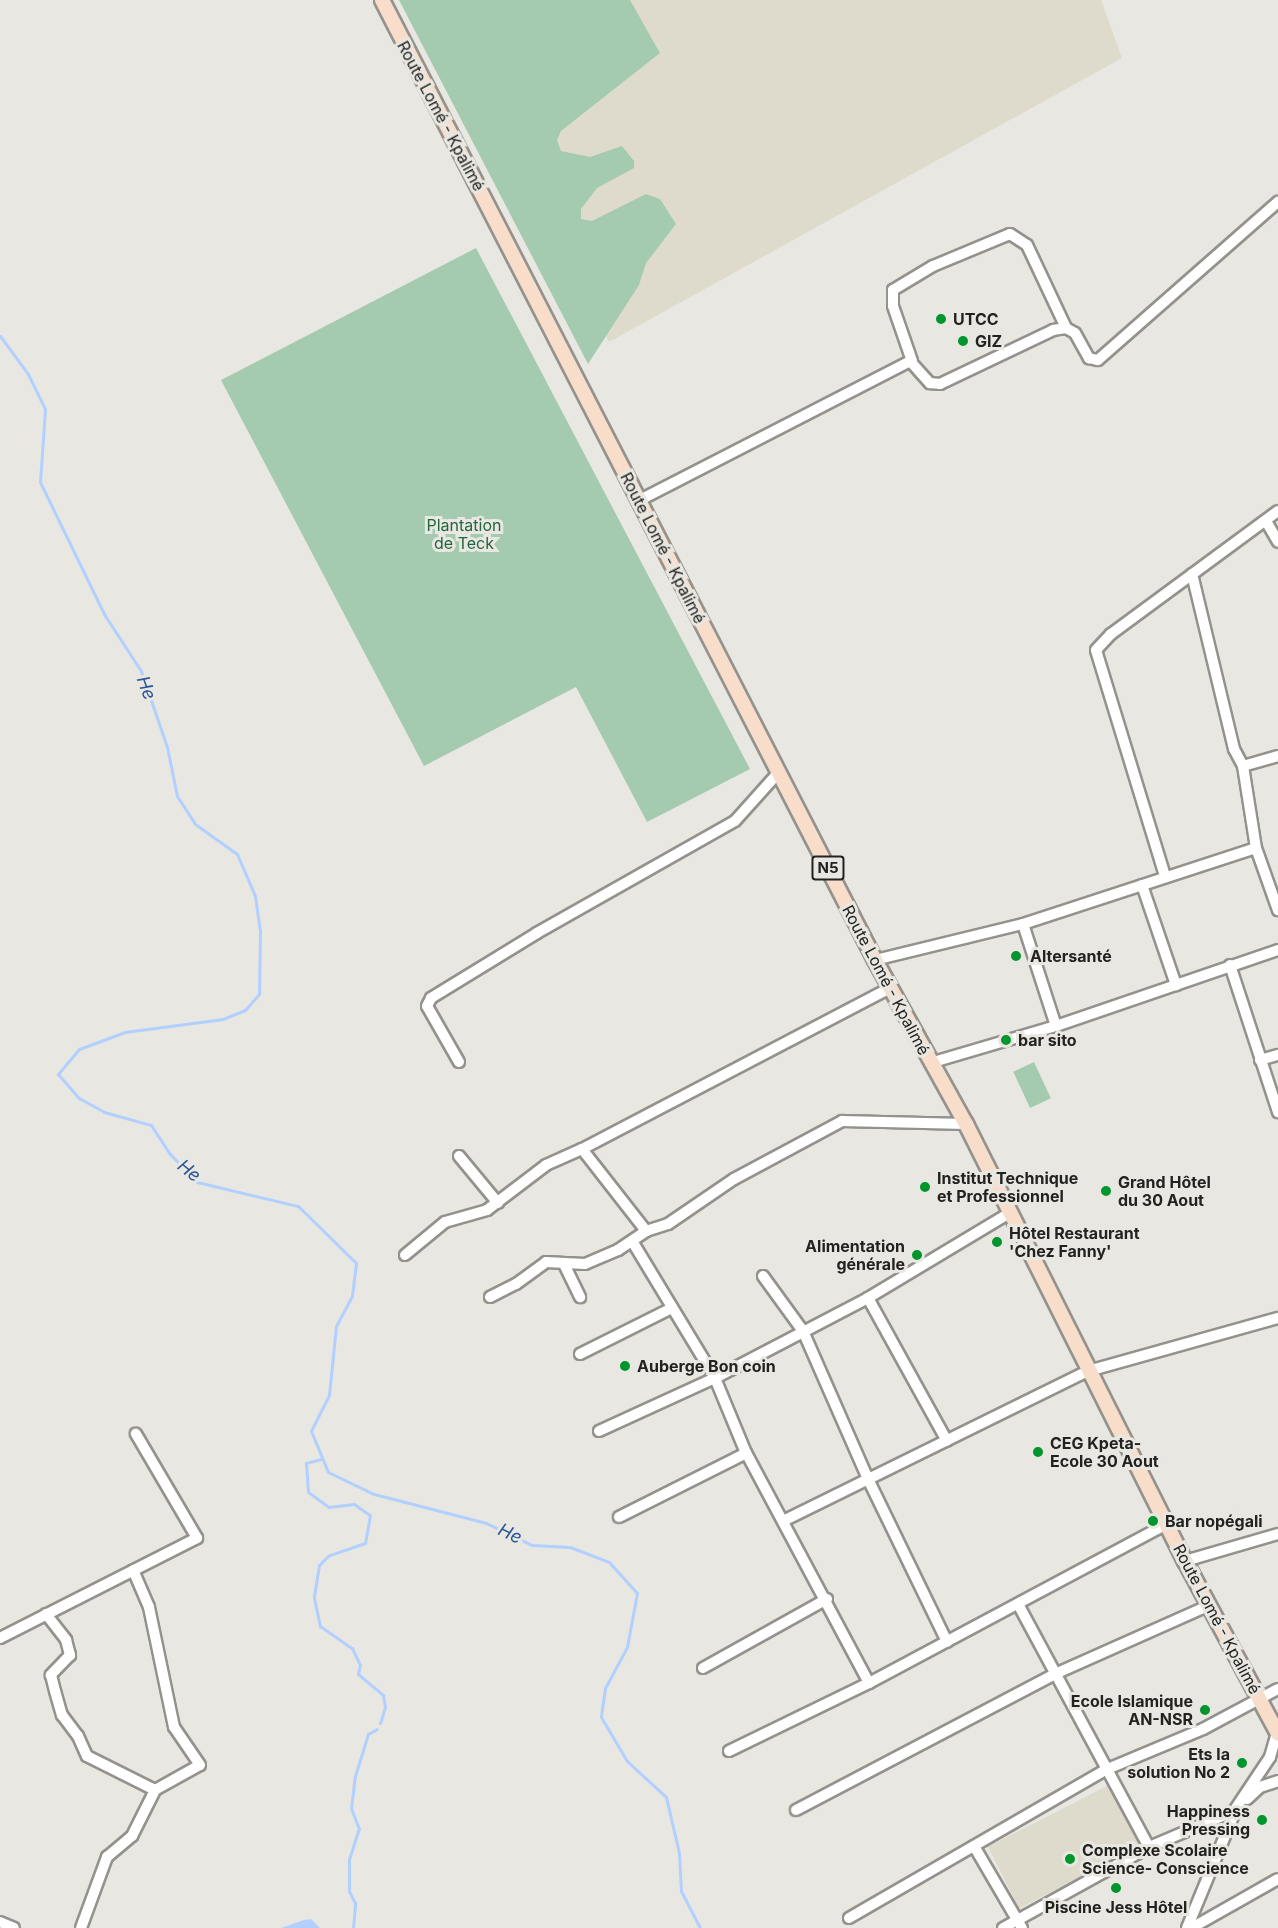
<!DOCTYPE html>
<meta charset="utf-8">
<style>
body{margin:0}
#map{position:relative;width:1278px;height:1928px;overflow:hidden;background:#e9e7e1;font-family:Inter,sans-serif}
div>[style]{position:absolute}
[style*='--x']{left:calc(var(--x)*1px);top:calc(var(--y)*1px);width:calc(var(--w)*1px);rotate:calc(var(--a)*1deg)}
.built>*{inset:0;background:#dedbcd;transform-origin:0 0}
.green>*{inset:0;background:#a4cbaf;transform-origin:0 0}
.water>*{inset:0;background:#b2d0ff}
.stream>*{height:3px;margin:-1.5px;padding:0 1.5px;transform-origin:1.5px;border-radius:1.5px;background:#b2d0ff}
.roads{filter:drop-shadow(2px 0 #94928c) drop-shadow(-2px 0 #94928c) drop-shadow(0 2px #94928c) drop-shadow(0 -2px #94928c)}
.minor>*{height:10px;margin:-5px;padding:0 5px;transform-origin:5px;border-radius:5px;background:#fff}
.major>*{height:14px;margin:-7px;padding:0 7px;transform-origin:7px;border-radius:7px;background:#f7ddca}
.dots>*{width:16px;height:16px;translate:-50% -50%;box-sizing:border-box;border:3px solid #e9e7e1;border-radius:50%}
span{translate:-50% -50%;white-space:nowrap;text-align:center;line-height:1.15;-webkit-text-stroke:6px #e9e7e1;paint-order:stroke}
.shield-label span{padding:2px 4px;background:#e9e7e1;border:2px solid;border-radius:4px;-webkit-text-stroke-width:0}
.shield-label{font-size:15px;color:#22221f;font-weight:700}
.street-label{font-size:16px;color:#22221f}
.poi-label{font-size:16px;color:#22221f;font-weight:700}
.left{translate:0 -50%;text-align:left}
.right{translate:-100% -50%;text-align:right}
.park-label{font-size:16px;color:#22673d}
.water-label{font-size:18px;color:#285699;font-style:italic}
</style>
<div id="map">
<div class="built">
<div style="clip-path:polygon(424px 0,1101px 0,1122px 58px,609px 342px)"></div>
<div style="left:1109px;top:1785px;width:69px;height:136px;rotate:63deg"></div>
</div>
<div class="green">
<div style="clip-path:polygon(399px 0,630px 0,660px 53px,561px 131px,557px 140px,561px 151px,590px 157px,622px 146px,634px 161px,634px 168px,597px 188px,581px 209px,581px 219px,592px 221px,646px 194px,660px 199px,676px 224px,646px 263px,639px 285px,588px 364px)"></div>
<div style="clip-path:polygon(476px 248px,750px 769px,647px 822px,576px 687px,424px 766px,221px 380px)"></div>
<div style="left:1034px;top:1062px;width:40px;height:23px;rotate:65deg"></div>
</div>
<div class="water">
<div style="clip-path:polygon(311px 1919px,320px 1928px,281px 1928px,304px 1920px)"></div>
</div>
<div class="stream">
<div style="--x:0;--y:336;--w:47;--a:53.6"></div>
<div style="--x:28;--y:374;--w:39;--a:64"></div>
<div style="--x:45;--y:409;--w:73;--a:93.9"></div>
<div style="--x:40;--y:482;--w:147;--a:64.1"></div>
<div style="--x:104;--y:614;--w:68;--a:57"></div>
<div style="--x:141;--y:671;--w:80;--a:71.1"></div>
<div style="--x:167;--y:747;--w:50;--a:78.5"></div>
<div style="--x:177;--y:796;--w:33;--a:57"></div>
<div style="--x:195;--y:824;--w:52;--a:35.5"></div>
<div style="--x:237;--y:854;--w:46;--a:66.8"></div>
<div style="--x:255;--y:896;--w:36;--a:82"></div>
<div style="--x:260;--y:932;--w:62;--a:90.9"></div>
<div style="--x:259;--y:994;--w:21;--a:131"></div>
<div style="--x:245;--y:1010;--w:24;--a:158"></div>
<div style="--x:223;--y:1019;--w:99;--a:172.4"></div>
<div style="--x:125;--y:1032;--w:49;--a:159.7"></div>
<div style="--x:79;--y:1049;--w:33;--a:130"></div>
<div style="--x:58;--y:1074;--w:32;--a:49"></div>
<div style="--x:79;--y:1098;--w:29;--a:29"></div>
<div style="--x:104;--y:1112;--w:49;--a:15.5"></div>
<div style="--x:151;--y:1125;--w:33;--a:57"></div>
<div style="--x:169;--y:1153;--w:40;--a:46"></div>
<div style="--x:197;--y:1182;--w:104;--a:13.4"></div>
<div style="--x:298;--y:1206;--w:81;--a:44.5"></div>
<div style="--x:356;--y:1263;--w:33;--a:97"></div>
<div style="--x:352;--y:1296;--w:34;--a:118"></div>
<div style="--x:336;--y:1326;--w:69;--a:95.8"></div>
<div style="--x:329;--y:1395;--w:40;--a:116.6"></div>
<div style="--x:311;--y:1431;--w:44;--a:67.5"></div>
<div style="--x:328;--y:1472;--w:51;--a:25.6"></div>
<div style="--x:374;--y:1494;--w:116;--a:14.5"></div>
<div style="--x:486;--y:1523;--w:51;--a:25.6"></div>
<div style="--x:532;--y:1545;--w:38;--a:3"></div>
<div style="--x:570;--y:1547;--w:42;--a:21"></div>
<div style="--x:609;--y:1562;--w:42;--a:47.9"></div>
<div style="--x:637;--y:1593;--w:55;--a:100.5"></div>
<div style="--x:627;--y:1647;--w:47;--a:118.2"></div>
<div style="--x:605;--y:1688;--w:29;--a:98"></div>
<div style="--x:601;--y:1717;--w:51;--a:59.4"></div>
<div style="--x:627;--y:1761;--w:53;--a:42.7"></div>
<div style="--x:666;--y:1797;--w:57;--a:76.9"></div>
<div style="--x:679;--y:1853;--w:38;--a:87"></div>
<div style="--x:681;--y:1891;--w:42;--a:62.8"></div>
<div style="--x:321;--y:1459;--w:16;--a:165"></div>
<div style="--x:306;--y:1463;--w:29;--a:86"></div>
<div style="--x:308;--y:1492;--w:26;--a:36"></div>
<div style="--x:329;--y:1507;--w:25;--a:-7"></div>
<div style="--x:354;--y:1504;--w:19;--a:35"></div>
<div style="--x:370;--y:1515;--w:28;--a:100"></div>
<div style="--x:365;--y:1543;--w:39;--a:161"></div>
<div style="--x:328;--y:1556;--w:13;--a:135"></div>
<div style="--x:319;--y:1565;--w:33;--a:99"></div>
<div style="--x:314;--y:1598;--w:29;--a:78"></div>
<div style="--x:320;--y:1626;--w:39;--a:35"></div>
<div style="--x:352;--y:1648;--w:19;--a:65"></div>
<div style="--x:360;--y:1665;--w:9;--a:103"></div>
<div style="--x:358;--y:1674;--w:33;--a:40"></div>
<div style="--x:383;--y:1695;--w:12;--a:81"></div>
<div style="--x:385;--y:1707;--w:17;--a:107"></div>
<div style="--x:353;--y:1928;--w:25;--a:-85"></div>
<div style="--x:355;--y:1903;--w:13;--a:-117"></div>
<div style="--x:349;--y:1891;--w:32;--a:-90"></div>
<div style="--x:349;--y:1859;--w:32;--a:-72"></div>
<div style="--x:359;--y:1829;--w:22;--a:-111"></div>
<div style="--x:351;--y:1808;--w:32;--a:-83"></div>
<div style="--x:355;--y:1776;--w:44;--a:-72.8"></div>
<div style="--x:368;--y:1734;--w:10;--a:-29"></div>
</div>
<div class="roads">
<div class="minor">
<div style="--x:912;--y:361;--w:58;--a:-109.1"></div>
<div style="--x:893;--y:306;--w:16;--a:-90"></div>
<div style="--x:893;--y:290;--w:47;--a:-31"></div>
<div style="--x:933;--y:266;--w:83;--a:-22.6"></div>
<div style="--x:1010;--y:234;--w:20;--a:33"></div>
<div style="--x:1027;--y:245;--w:92;--a:64.8"></div>
<div style="--x:638;--y:501;--w:306;--a:-27.2"></div>
<div style="--x:910;--y:361;--w:30;--a:48"></div>
<div style="--x:930;--y:383;--w:10;--a:6"></div>
<div style="--x:940;--y:384;--w:125;--a:-25.5"></div>
<div style="--x:1053;--y:330;--w:13;--a:-9"></div>
<div style="--x:1066;--y:328;--w:10;--a:29"></div>
<div style="--x:1075;--y:333;--w:29;--a:61"></div>
<div style="--x:1089;--y:358;--w:9;--a:13"></div>
<div style="--x:1098;--y:360;--w:240;--a:-41.3"></div>
<div style="--x:1266;--y:521;--w:24;--a:60"></div>
<div style="--x:1192;--y:574;--w:180;--a:76.5"></div>
<div style="--x:1234;--y:749;--w:19;--a:62"></div>
<div style="--x:1243;--y:766;--w:83;--a:81"></div>
<div style="--x:1256;--y:848;--w:66;--a:70.5"></div>
<div style="--x:1243;--y:766;--w:36;--a:-16"></div>
<div style="--x:1165;--y:876;--w:236;--a:-107"></div>
<div style="--x:1096;--y:650;--w:22;--a:-47"></div>
<div style="--x:1111;--y:634;--w:207;--a:-36.4"></div>
<div style="--x:1142;--y:885;--w:106;--a:71.2"></div>
<div style="--x:1023;--y:924;--w:107;--a:72.1"></div>
<div style="--x:875;--y:960;--w:152;--a:-13.7"></div>
<div style="--x:1023;--y:924;--w:245;--a:-18.1"></div>
<div style="--x:1230;--y:965;--w:155;--a:71.9"></div>
<div style="--x:1260;--y:1060;--w:19;--a:-16"></div>
<div style="--x:459;--y:1062;--w:64;--a:-119.7"></div>
<div style="--x:427;--y:1006;--w:9;--a:-63"></div>
<div style="--x:431;--y:998;--w:124;--a:-31.5"></div>
<div style="--x:537;--y:933;--w:227;--a:-29.5"></div>
<div style="--x:735;--y:821;--w:66;--a:-48.1"></div>
<div style="--x:930;--y:1063;--w:131;--a:-16.4"></div>
<div style="--x:1056;--y:1026;--w:235;--a:-18.9"></div>
<div style="--x:582;--y:1149;--w:348;--a:-27.6"></div>
<div style="--x:459;--y:1156;--w:61;--a:50.3"></div>
<div style="--x:405;--y:1255;--w:52;--a:-39.5"></div>
<div style="--x:445;--y:1222;--w:44;--a:-15.9"></div>
<div style="--x:487;--y:1210;--w:74;--a:-37.3"></div>
<div style="--x:546;--y:1165;--w:39;--a:-24"></div>
<div style="--x:582;--y:1149;--w:104;--a:52"></div>
<div style="--x:564;--y:1264;--w:37;--a:64"></div>
<div style="--x:763;--y:1276;--w:68;--a:54"></div>
<div style="--x:803;--y:1331;--w:162;--a:66.3"></div>
<div style="--x:868;--y:1479;--w:181;--a:64.1"></div>
<div style="--x:490;--y:1297;--w:29;--a:-27"></div>
<div style="--x:516;--y:1284;--w:37;--a:-36"></div>
<div style="--x:546;--y:1262;--w:39;--a:3"></div>
<div style="--x:585;--y:1264;--w:36;--a:-23"></div>
<div style="--x:618;--y:1250;--w:34;--a:-34"></div>
<div style="--x:646;--y:1231;--w:23;--a:-18"></div>
<div style="--x:668;--y:1224;--w:80;--a:-34.3"></div>
<div style="--x:734;--y:1179;--w:123;--a:-28.2"></div>
<div style="--x:842;--y:1121;--w:124;--a:1.4"></div>
<div style="--x:868;--y:1298;--w:163;--a:61.1"></div>
<div style="--x:580;--y:1354;--w:103;--a:-26.6"></div>
<div style="--x:599;--y:1431;--w:128;--a:-24.6"></div>
<div style="--x:715;--y:1378;--w:160;--a:-121.2"></div>
<div style="--x:619;--y:1517;--w:142;--a:-26.7"></div>
<div style="--x:785;--y:1520;--w:338;--a:-26.2"></div>
<div style="--x:1088;--y:1371;--w:197;--a:-15.6"></div>
<div style="--x:1185;--y:1561;--w:97;--a:-16.2"></div>
<div style="--x:1018;--y:1604;--w:276;--a:61.7"></div>
<div style="--x:46;--y:1614;--w:33;--a:52"></div>
<div style="--x:66;--y:1640;--w:16;--a:75"></div>
<div style="--x:70;--y:1655;--w:28;--a:134"></div>
<div style="--x:51;--y:1675;--w:16;--a:76"></div>
<div style="--x:55;--y:1691;--w:25;--a:74"></div>
<div style="--x:62;--y:1715;--w:26;--a:53"></div>
<div style="--x:78;--y:1736;--w:22;--a:66"></div>
<div style="--x:87;--y:1756;--w:76;--a:26.6"></div>
<div style="--x:155;--y:1790;--w:51;--a:-29.1"></div>
<div style="--x:200;--y:1765;--w:46;--a:-124.4"></div>
<div style="--x:174;--y:1727;--w:123;--a:-101.8"></div>
<div style="--x:149;--y:1607;--w:40;--a:-113.4"></div>
<div style="--x:0;--y:1638;--w:221;--a:-26.9"></div>
<div style="--x:197;--y:1538;--w:121;--a:-120.4"></div>
<div style="--x:703;--y:1668;--w:142;--a:-29.1"></div>
<div style="--x:869;--y:1683;--w:261;--a:-118.1"></div>
<div style="--x:746;--y:1453;--w:81;--a:-112.5"></div>
<div style="--x:715;--y:1378;--w:173;--a:-27.6"></div>
<div style="--x:868;--y:1298;--w:163;--a:-31"></div>
<div style="--x:729;--y:1751;--w:156;--a:-25.9"></div>
<div style="--x:869;--y:1683;--w:338;--a:-28.1"></div>
<div style="--x:1247;--y:1799;--w:18;--a:-43"></div>
<div style="--x:1260;--y:1787;--w:19;--a:-18"></div>
<div style="--x:796;--y:1810;--w:293;--a:-27.7"></div>
<div style="--x:1055;--y:1674;--w:167;--a:-24"></div>
<div style="--x:974;--y:1846;--w:95;--a:59.7"></div>
<div style="--x:849;--y:1918;--w:296;--a:-30"></div>
<div style="--x:1105;--y:1770;--w:106;--a:-22.7"></div>
<div style="--x:1203;--y:1729;--w:85;--a:-28.1"></div>
<div style="--x:0;--y:1922;--w:15;--a:23"></div>
<div style="--x:1195;--y:1926;--w:95;--a:-29.5"></div>
<div style="--x:81;--y:1928;--w:76;--a:-69.9"></div>
<div style="--x:107;--y:1857;--w:33;--a:-40"></div>
<div style="--x:132;--y:1836;--w:51;--a:-63.4"></div>
<div style="--x:1003;--y:1928;--w:167;--a:-29"></div>
<div style="--x:1149;--y:1847;--w:92;--a:-23"></div>
<div style="--x:1234;--y:1811;--w:65;--a:-56.3"></div>
<div style="--x:1270;--y:1757;--w:26;--a:-74"></div>
<div style="--x:1187;--y:1928;--w:129;--a:-67.6"></div>
</div>
<div class="major">
<div style="--x:382;--y:0;--w:1079;--a:62.82"></div>
<div style="--x:875;--y:960;--w:188;--a:61"></div>
<div style="--x:966;--y:1124;--w:489;--a:63.4"></div>
<div style="--x:1185;--y:1561;--w:196;--a:61.7"></div>
</div>
</div>
<div class="dots">
<div style="left:941px;top:319px;background:#00962d"></div>
<div style="left:963px;top:341px;background:#00962d"></div>
<div style="left:1016px;top:956px;background:#00962d"></div>
<div style="left:1006px;top:1040px;background:#00962d"></div>
<div style="left:925px;top:1187px;background:#00962d"></div>
<div style="left:1106px;top:1191px;background:#00962d"></div>
<div style="left:997px;top:1242px;background:#00962d"></div>
<div style="left:917px;top:1255px;background:#00962d"></div>
<div style="left:625px;top:1366px;background:#00962d"></div>
<div style="left:1038px;top:1452px;background:#00962d"></div>
<div style="left:1153px;top:1521px;background:#00962d"></div>
<div style="left:1205px;top:1710px;background:#00962d"></div>
<div style="left:1242px;top:1763px;background:#00962d"></div>
<div style="left:1262px;top:1820px;background:#00962d"></div>
<div style="left:1070px;top:1859px;background:#00962d"></div>
<div style="left:1116px;top:1888px;background:#00962d"></div>
</div>
<div class="shield-label">
<span style="left:828px;top:868px">N5</span>
</div>
<div class="street-label">
<span style="left:441px;top:116px;rotate:62deg">Route Lomé - Kpalimé</span>
<span style="left:663px;top:548px;rotate:63deg">Route Lomé - Kpalimé</span>
<span style="left:886px;top:980px;rotate:62deg">Route Lomé - Kpalimé</span>
<span style="left:1217px;top:1619px;rotate:62deg">Route Lomé - Kpalimé</span>
</div>
<div class="poi-label">
<span class="left" style="left:953px;top:319px">UTCC</span>
<span class="left" style="left:975px;top:341px">GIZ</span>
<span class="left" style="left:1030px;top:956px">Altersanté</span>
<span class="left" style="left:1018px;top:1040px">bar sito</span>
<span class="left" style="left:937px;top:1187px">Institut Technique<br>et Professionnel</span>
<span class="left" style="left:1118px;top:1191px">Grand Hôtel<br>du 30 Aout</span>
<span class="left" style="left:1009px;top:1242px">Hôtel Restaurant<br>'Chez Fanny'</span>
<span class="right" style="left:905px;top:1255px">Alimentation<br>générale</span>
<span class="left" style="left:637px;top:1366px">Auberge Bon coin</span>
<span class="left" style="left:1050px;top:1452px">CEG Kpeta-<br>Ecole 30 Aout</span>
<span class="left" style="left:1165px;top:1521px">Bar nopégali</span>
<span class="right" style="left:1193px;top:1710px">Ecole Islamique<br>AN-NSR</span>
<span class="right" style="left:1230px;top:1763px">Ets la<br>solution No 2</span>
<span class="right" style="left:1250px;top:1820px">Happiness<br>Pressing</span>
<span class="left" style="left:1082px;top:1859px">Complexe Scolaire<br>Science- Conscience</span>
<span style="left:1116px;top:1907px">Piscine Jess Hôtel</span>
</div>
<div class="park-label">
<span style="left:464px;top:534px">Plantation<br>de Teck</span>
</div>
<div class="water-label">
<span style="left:146px;top:688px;rotate:70deg">He</span>
<span style="left:189px;top:1171px;rotate:39deg">He</span>
<span style="left:510px;top:1534px;rotate:25deg">He</span>
</div>
</div>
